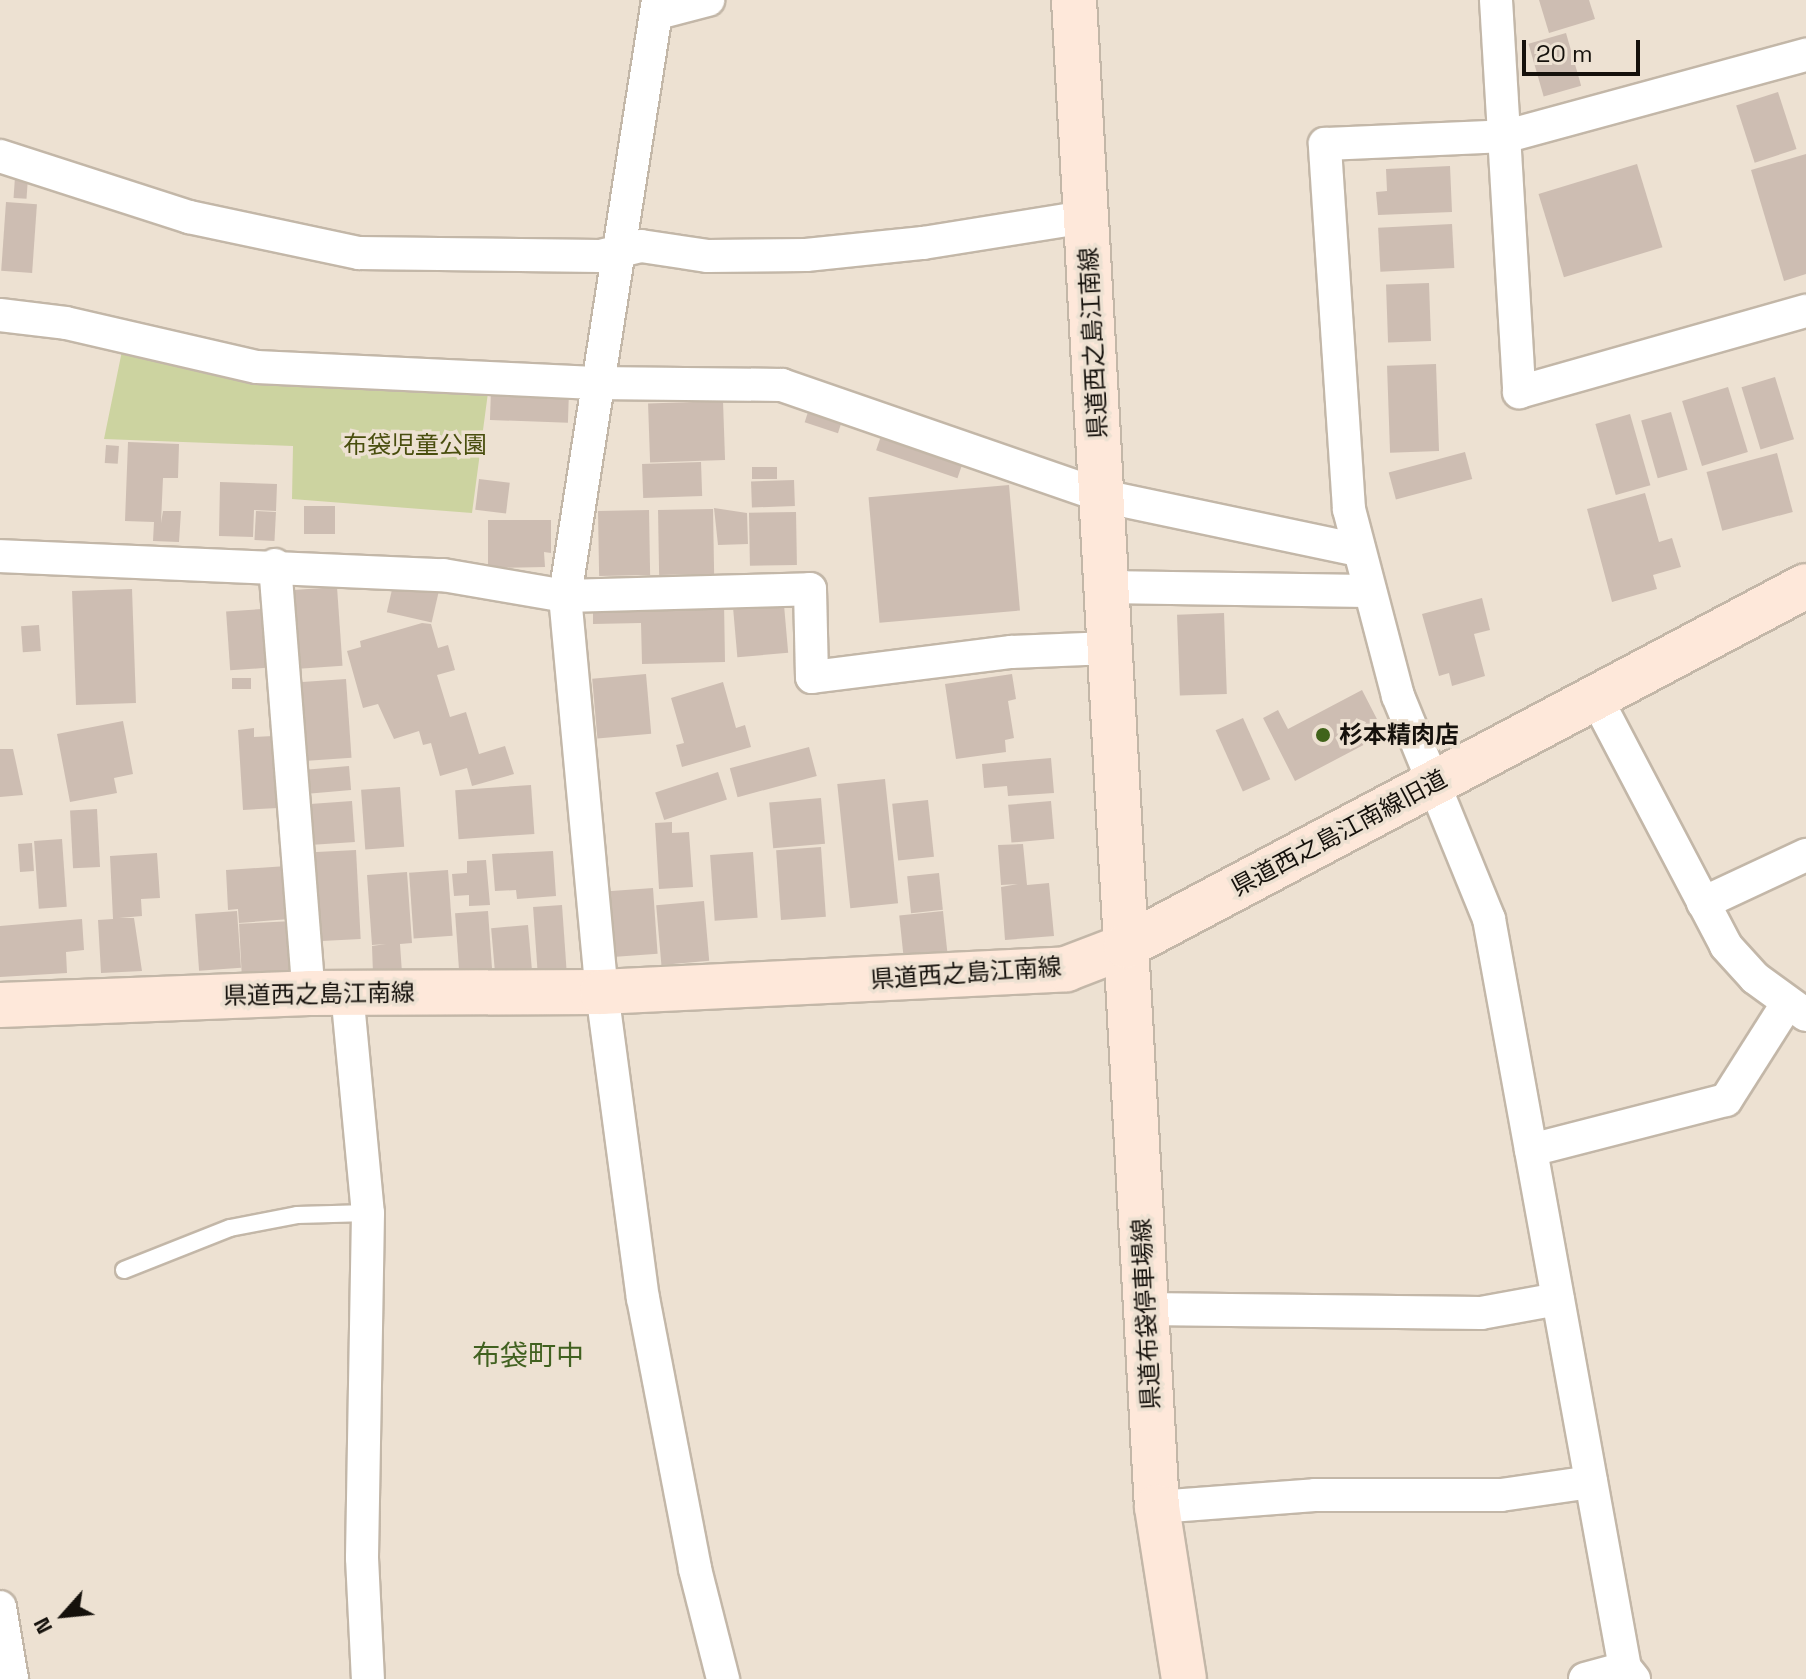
<!DOCTYPE html>
<meta charset="utf-8">
<style>
body{margin:0}
#map{position:relative;width:1806px;height:1679px;overflow:hidden;background:#ede1d2;font-family:"Space Grotesk","Noto Sans JP",sans-serif}
div>[style]{position:absolute}
[style*='--x']{left:calc(var(--x)*1px);top:calc(var(--y)*1px);width:calc(var(--w)*1px);rotate:calc(var(--a)*1deg)}
.green>*{inset:0;background:#ccd3a0}
.building>*{inset:0;background:#cdbdb2;transform-origin:0 0}
.roads{filter:drop-shadow(2px 0 #c3b7a8) drop-shadow(-2px 0 #c3b7a8) drop-shadow(0 2px #c3b7a8) drop-shadow(0 -2px #c3b7a8)}
.lane>*{height:16px;margin:-8px;padding:0 8px;transform-origin:8px;border-radius:8px;background:#fff}
.street>*{height:32px;margin:-16px;padding:0 16px;transform-origin:16px;border-radius:16px;background:#fff}
.secondary>*{height:44px;margin:-22px;padding:0 22px;transform-origin:22px;border-radius:22px;background:#fee8da}
.dots>*{width:22px;height:22px;translate:-50% -50%;box-sizing:border-box;border:4px solid #ede1d2;border-radius:50%}
span{translate:-50% -50%;white-space:nowrap;text-align:center;line-height:1.15;-webkit-text-stroke:7px #ede1d2;paint-order:stroke}
.street-label{font-size:24px;color:#15110c}
.park-label{font-size:24px;color:#494e0e}
.poi-label{font-size:24px;color:#15110c;font-weight:700}
.left{translate:0 -50%;text-align:left}
.quarter-label{font-size:28px;color:#416120}
.north{position:absolute;left:24px;top:1575px;width:80px;height:80px;-webkit-text-stroke:6px #ede1d2;paint-order:stroke;rotate:243deg;font-size:22px;font-weight:700;line-height:32px;text-align:center;color:#15110c}
.north::after{content:'';display:block;margin:auto;width:28px;height:36px;background:#15110c;clip-path:polygon(50% 0,100% 100%,50% 72%,0 100%)}
.scale{position:absolute;left:1522px;top:40px;width:118px;height:36px;box-sizing:border-box;border:4px solid #15110c;border-top:0;padding-left:10px;font-size:24px;line-height:28px;white-space:nowrap;color:#15110c;-webkit-text-stroke:6px #ede1d2;paint-order:stroke}
</style>
<div id="map">
<div class="green">
<div style="clip-path:polygon(123px 346px,489px 385px,472px 513px,292px 499px,293px 446px,104px 439px)"></div>
</div>
<div class="building">
<div style="clip-path:polygon(1539px 0,1589px 0,1595px 19px,1549px 33px)"></div>
<div style="left:1566px;top:33px;width:55px;height:39px;rotate:74deg"></div>
<div style="left:1778px;top:92px;width:60px;height:44px;rotate:72deg"></div>
<div style="clip-path:polygon(1806px 154px,1806px 274px,1784px 281px,1751px 170px)"></div>
<div style="left:1637px;top:164px;width:87px;height:103px;rotate:73deg"></div>
<div style="clip-path:polygon(1450px 166px,1452px 212px,1378px 215px,1376px 192px,1387px 191px,1386px 169px)"></div>
<div style="left:15px;top:177px;width:13px;height:21px;rotate:4deg"></div>
<div style="left:6px;top:202px;width:31px;height:69px;rotate:4deg"></div>
<div style="left:1452px;top:224px;width:44px;height:74px;rotate:87deg"></div>
<div style="left:1429px;top:283px;width:58px;height:43px;rotate:88deg"></div>
<div style="left:1436px;top:364px;width:87px;height:49px;rotate:88deg"></div>
<div style="left:1775px;top:377px;width:65px;height:35px;rotate:73deg"></div>
<div style="left:1728px;top:387px;width:68px;height:48px;rotate:73deg"></div>
<div style="left:491px;top:390px;width:78px;height:30px;rotate:2deg"></div>
<div style="left:723px;top:401px;width:59px;height:75px;rotate:88deg"></div>
<div style="left:809px;top:409px;width:35px;height:14px;rotate:18deg"></div>
<div style="left:1671px;top:412px;width:60px;height:31px;rotate:74deg"></div>
<div style="left:1630px;top:414px;width:74px;height:36px;rotate:74deg"></div>
<div style="left:881px;top:436px;width:86px;height:15px;rotate:19deg"></div>
<div style="clip-path:polygon(128px 442px,179px 444px,178px 478px,163px 478px,161px 523px,163px 511px,181px 511px,179px 542px,153px 541px,154px 522px,125px 521px)"></div>
<div style="left:106px;top:445px;width:13px;height:18px;rotate:4deg"></div>
<div style="left:1465px;top:452px;width:28px;height:79px;rotate:75deg"></div>
<div style="left:1777px;top:453px;width:61px;height:73px;rotate:75deg"></div>
<div style="left:701px;top:462px;width:34px;height:59px;rotate:88deg"></div>
<div style="left:777px;top:467px;width:12px;height:25px;rotate:90deg"></div>
<div style="left:479px;top:479px;width:31px;height:31px;rotate:7deg"></div>
<div style="left:794px;top:480px;width:26px;height:43px;rotate:88deg"></div>
<div style="clip-path:polygon(220px 482px,277px 484px,276px 511px,254px 510px,253px 537px,219px 536px)"></div>
<div style="left:1009px;top:485px;width:126px;height:141px;rotate:85deg"></div>
<div style="clip-path:polygon(1645px 493px,1659px 542px,1672px 538px,1681px 567px,1653px 575px,1657px 589px,1612px 602px,1587px 509px)"></div>
<div style="left:304px;top:506px;width:31px;height:28px"></div>
<div style="clip-path:polygon(714px 508px,747px 513px,748px 544px,718px 545px)"></div>
<div style="left:713px;top:509px;width:65px;height:55px;rotate:89deg"></div>
<div style="left:649px;top:510px;width:65px;height:51px;rotate:89deg"></div>
<div style="left:256px;top:511px;width:20px;height:29px;rotate:3deg"></div>
<div style="left:796px;top:512px;width:53px;height:47px;rotate:89deg"></div>
<div style="clip-path:polygon(488px 520px,551px 520px,551px 553px,544px 552px,545px 567px,488px 568px)"></div>
<div style="left:394px;top:581px;width:46px;height:32px;rotate:13deg"></div>
<div style="left:337px;top:587px;width:79px;height:51px;rotate:86deg"></div>
<div style="left:132px;top:589px;width:114px;height:60px;rotate:88deg"></div>
<div style="clip-path:polygon(1482px 598px,1490px 630px,1474px 634px,1485px 676px,1452px 686px,1449px 673px,1439px 676px,1422px 614px)"></div>
<div style="clip-path:polygon(724px 602px,725px 662px,642px 664px,641px 623px,593px 624px,593px 605px)"></div>
<div style="left:784px;top:605px;width:48px;height:51px;rotate:85deg"></div>
<div style="left:262px;top:609px;width:59px;height:36px;rotate:86deg"></div>
<div style="left:1224px;top:613px;width:81px;height:47px;rotate:88deg"></div>
<div style="clip-path:polygon(422px 623px,431px 624px,438px 648px,448px 645px,455px 670px,437px 675px,450px 717px,466px 712px,479px 754px,505px 746px,514px 774px,472px 786px,467px 768px,440px 776px,431px 743px,423px 745px,419px 731px,394px 739px,378px 704px,363px 708px,347px 651px,361px 647px,360px 641px)"></div>
<div style="left:39px;top:625px;width:26px;height:18px;rotate:86deg"></div>
<div style="left:646px;top:674px;width:60px;height:54px;rotate:85deg"></div>
<div style="clip-path:polygon(1012px 674px,1016px 699px,1008px 701px,1014px 738px,1005px 740px,1006px 752px,956px 759px,945px 684px)"></div>
<div style="left:251px;top:678px;width:11px;height:19px;rotate:90deg"></div>
<div style="left:346px;top:679px;width:79px;height:51px;rotate:86deg"></div>
<div style="clip-path:polygon(723px 682px,736px 728px,745px 725px,751px 747px,682px 767px,676px 745px,684px 743px,671px 698px)"></div>
<div style="clip-path:polygon(1362px 690px,1379px 723px,1373px 740px,1295px 781px,1263px 718px,1278px 710px,1288px 729px)"></div>
<div style="left:1243px;top:718px;width:67px;height:30px;rotate:66deg"></div>
<div style="clip-path:polygon(123px 721px,133px 774px,114px 778px,117px 793px,70px 802px,57px 734px)"></div>
<div style="clip-path:polygon(254px 728px,254px 737px,273px 736px,278px 808px,243px 810px,238px 730px)"></div>
<div style="left:809px;top:747px;width:30px;height:82px;rotate:75deg"></div>
<div style="clip-path:polygon(0 749px,13px 749px,23px 795px,0 797px)"></div>
<div style="clip-path:polygon(1051px 758px,1054px 793px,1008px 796px,1007px 786px,984px 788px,982px 764px)"></div>
<div style="left:349px;top:766px;width:24px;height:49px;rotate:85deg"></div>
<div style="left:718px;top:772px;width:29px;height:66px;rotate:72deg"></div>
<div style="left:885px;top:779px;width:125px;height:48px;rotate:84deg"></div>
<div style="left:531px;top:785px;width:49px;height:76px;rotate:86deg"></div>
<div style="left:400px;top:787px;width:60px;height:39px;rotate:86deg"></div>
<div style="left:821px;top:798px;width:46px;height:52px;rotate:85deg"></div>
<div style="left:928px;top:800px;width:57px;height:36px;rotate:84deg"></div>
<div style="left:352px;top:801px;width:41px;height:49px;rotate:86deg"></div>
<div style="left:1051px;top:801px;width:38px;height:43px;rotate:85deg"></div>
<div style="left:97px;top:809px;width:58px;height:27px;rotate:87deg"></div>
<div style="clip-path:polygon(672px 822px,672px 833px,689px 832px,693px 887px,659px 889px,655px 823px)"></div>
<div style="left:62px;top:839px;width:68px;height:28px;rotate:86deg"></div>
<div style="left:32px;top:843px;width:28px;height:14px;rotate:86deg"></div>
<div style="clip-path:polygon(1023px 844px,1027px 885px,1049px 883px,1054px 936px,1005px 940px,1001px 887px,1018px 884px,1001px 885px,998px 845px)"></div>
<div style="left:821px;top:847px;width:70px;height:45px;rotate:86deg"></div>
<div style="left:356px;top:850px;width:89px;height:49px;rotate:87deg"></div>
<div style="clip-path:polygon(553px 851px,556px 896px,517px 899px,516px 890px,495px 891px,492px 854px)"></div>
<div style="left:753px;top:852px;width:66px;height:43px;rotate:86deg"></div>
<div style="clip-path:polygon(157px 853px,160px 898px,141px 899px,142px 916px,119px 918px,134px 918px,142px 971px,101px 973px,98px 920px,113px 919px,110px 856px)"></div>
<div style="clip-path:polygon(486px 860px,490px 905px,469px 906px,469px 895px,454px 896px,452px 874px,467px 873px,467px 861px)"></div>
<div style="clip-path:polygon(287px 866px,290px 919px,239px 923px,238px 909px,228px 910px,226px 870px)"></div>
<div style="left:448px;top:870px;width:66px;height:39px;rotate:86deg"></div>
<div style="clip-path:polygon(407px 872px,412px 943px,400px 944px,402px 973px,373px 974px,372px 946px,386px 944px,372px 945px,367px 875px)"></div>
<div style="left:939px;top:873px;width:37px;height:32px;rotate:84deg"></div>
<div style="left:653px;top:888px;width:66px;height:45px;rotate:86deg"></div>
<div style="left:704px;top:901px;width:60px;height:48px;rotate:85deg"></div>
<div style="left:562px;top:905px;width:66px;height:29px;rotate:86deg"></div>
<div style="left:237px;top:911px;width:57px;height:42px;rotate:86deg"></div>
<div style="left:488px;top:911px;width:63px;height:33px;rotate:86deg"></div>
<div style="left:943px;top:911px;width:41px;height:44px;rotate:84deg"></div>
<div style="clip-path:polygon(82px 919px,84px 950px,66px 952px,67px 973px,0 977px,0 926px)"></div>
<div style="left:293px;top:921px;width:53px;height:54px;rotate:87deg"></div>
<div style="left:528px;top:925px;width:49px;height:37px;rotate:85deg"></div>
</div>
<div class="roads">
<div class="lane">
<div style="--x:124;--y:1270;--w:114;--a:-21.6"></div>
<div style="--x:230;--y:1228;--w:68;--a:-11"></div>
<div style="--x:297;--y:1215;--w:71;--a:-1.6"></div>
</div>
<div class="street">
<div style="--x:658;--y:0;--w:603;--a:98.87"></div>
<div style="--x:565;--y:596;--w:398;--a:84.7"></div>
<div style="--x:602;--y:992;--w:309;--a:82.4"></div>
<div style="--x:643;--y:1298;--w:276;--a:79.1"></div>
<div style="--x:695;--y:1569;--w:114;--a:75.7"></div>
<div style="--x:1496;--y:0;--w:393;--a:86.6"></div>
<div style="--x:1519;--y:392;--w:298;--a:-15.8"></div>
<div style="--x:658;--y:13;--w:52;--a:-14.6"></div>
<div style="--x:0;--y:156;--w:199;--a:17.9"></div>
<div style="--x:189;--y:217;--w:174;--a:12"></div>
<div style="--x:359;--y:253;--w:241;--a:0.7"></div>
<div style="--x:600;--y:256;--w:42;--a:-13.7"></div>
<div style="--x:641;--y:246;--w:68;--a:8.5"></div>
<div style="--x:708;--y:256;--w:98;--a:-0.6"></div>
<div style="--x:806;--y:255;--w:118;--a:-5.9"></div>
<div style="--x:923;--y:243;--w:165;--a:-9.1"></div>
<div style="--x:0;--y:315;--w:66;--a:6.9"></div>
<div style="--x:66;--y:323;--w:196;--a:13"></div>
<div style="--x:257;--y:367;--w:338;--a:2.7"></div>
<div style="--x:595;--y:383;--w:187;--a:0.6"></div>
<div style="--x:782;--y:385;--w:339;--a:19.1"></div>
<div style="--x:1102;--y:496;--w:262;--a:11.9"></div>
<div style="--x:0;--y:556;--w:443;--a:2.5"></div>
<div style="--x:443;--y:575;--w:124;--a:9.8"></div>
<div style="--x:565;--y:596;--w:245;--a:-1.6"></div>
<div style="--x:810;--y:589;--w:88;--a:88.7"></div>
<div style="--x:812;--y:677;--w:201;--a:-7.2"></div>
<div style="--x:1011;--y:652;--w:99;--a:-2.3"></div>
<div style="--x:275;--y:565;--w:429;--a:85.5"></div>
<div style="--x:1106;--y:587;--w:261;--a:0.9"></div>
<div style="--x:1595;--y:696;--w:282;--a:62.3"></div>
<div style="--x:1726;--y:946;--w:43;--a:47.8"></div>
<div style="--x:1755;--y:978;--w:63;--a:36"></div>
<div style="--x:1703;--y:903;--w:114;--a:-25"></div>
<div style="--x:347;--y:992;--w:222;--a:84.6"></div>
<div style="--x:368;--y:1213;--w:345;--a:91"></div>
<div style="--x:362;--y:1558;--w:121;--a:87.2"></div>
<div style="--x:1531;--y:1150;--w:201;--a:-14.4"></div>
<div style="--x:1726;--y:1100;--w:114;--a:-57.6"></div>
<div style="--x:1146;--y:1309;--w:335;--a:0.7"></div>
<div style="--x:1481;--y:1313;--w:78;--a:-10.3"></div>
<div style="--x:1157;--y:1507;--w:158;--a:-4.3"></div>
<div style="--x:1315;--y:1495;--w:186;--a:0"></div>
<div style="--x:1501;--y:1495;--w:91;--a:-8.2"></div>
<div style="--x:0;--y:1607;--w:73;--a:80.5"></div>
<div style="--x:1585;--y:1679;--w:41;--a:-15.4"></div>
<div style="--x:1634;--y:1679;--w:14;--a:-129"></div>
<div style="--x:1625;--y:1668;--w:761;--a:-100.29"></div>
<div style="--x:1489;--y:919;--w:241;--a:-112.2"></div>
<div style="--x:1398;--y:696;--w:193;--a:-104.7"></div>
<div style="--x:1349;--y:509;--w:366;--a:-93.8"></div>
<div style="--x:1325;--y:144;--w:182;--a:-2.5"></div>
<div style="--x:1507;--y:136;--w:310;--a:-15.2"></div>
</div>
<div class="secondary">
<div style="--x:1074;--y:0;--w:1509;--a:86.85"></div>
<div style="--x:1157;--y:1507;--w:174;--a:81.1"></div>
<div style="--x:0;--y:1005;--w:309;--a:-2.2"></div>
<div style="--x:309;--y:993;--w:293;--a:-0.2"></div>
<div style="--x:602;--y:992;--w:465;--a:-2.8"></div>
<div style="--x:1066;--y:969;--w:64;--a:-21"></div>
<div style="--x:1126;--y:946;--w:769;--a:-27.9"></div>
</div>
</div>
<div class="dots">
<div style="left:1323px;top:735px;background:#40631a"></div>
</div>
<div class="street-label">
<span style="left:1093px;top:343px;rotate:-93deg">県道西之島江南線</span>
<span style="left:1339px;top:833px;rotate:-28deg">県道西之島江南線旧道</span>
<span style="left:966px;top:973px;rotate:-4deg">県道西之島江南線</span>
<span style="left:319px;top:994px;rotate:-1deg">県道西之島江南線</span>
<span style="left:1146px;top:1314px;rotate:-93deg">県道布袋停車場線</span>
</div>
<div class="park-label">
<span style="left:415px;top:445px">布袋児童公園</span>
</div>
<div class="poi-label">
<span class="left" style="left:1339px;top:735px">杉本精肉店</span>
</div>
<div class="quarter-label">
<span style="left:528px;top:1355px">布袋町中</span>
</div>
<div class="north">N</div>
<div class="scale">20 m</div>
</div>
